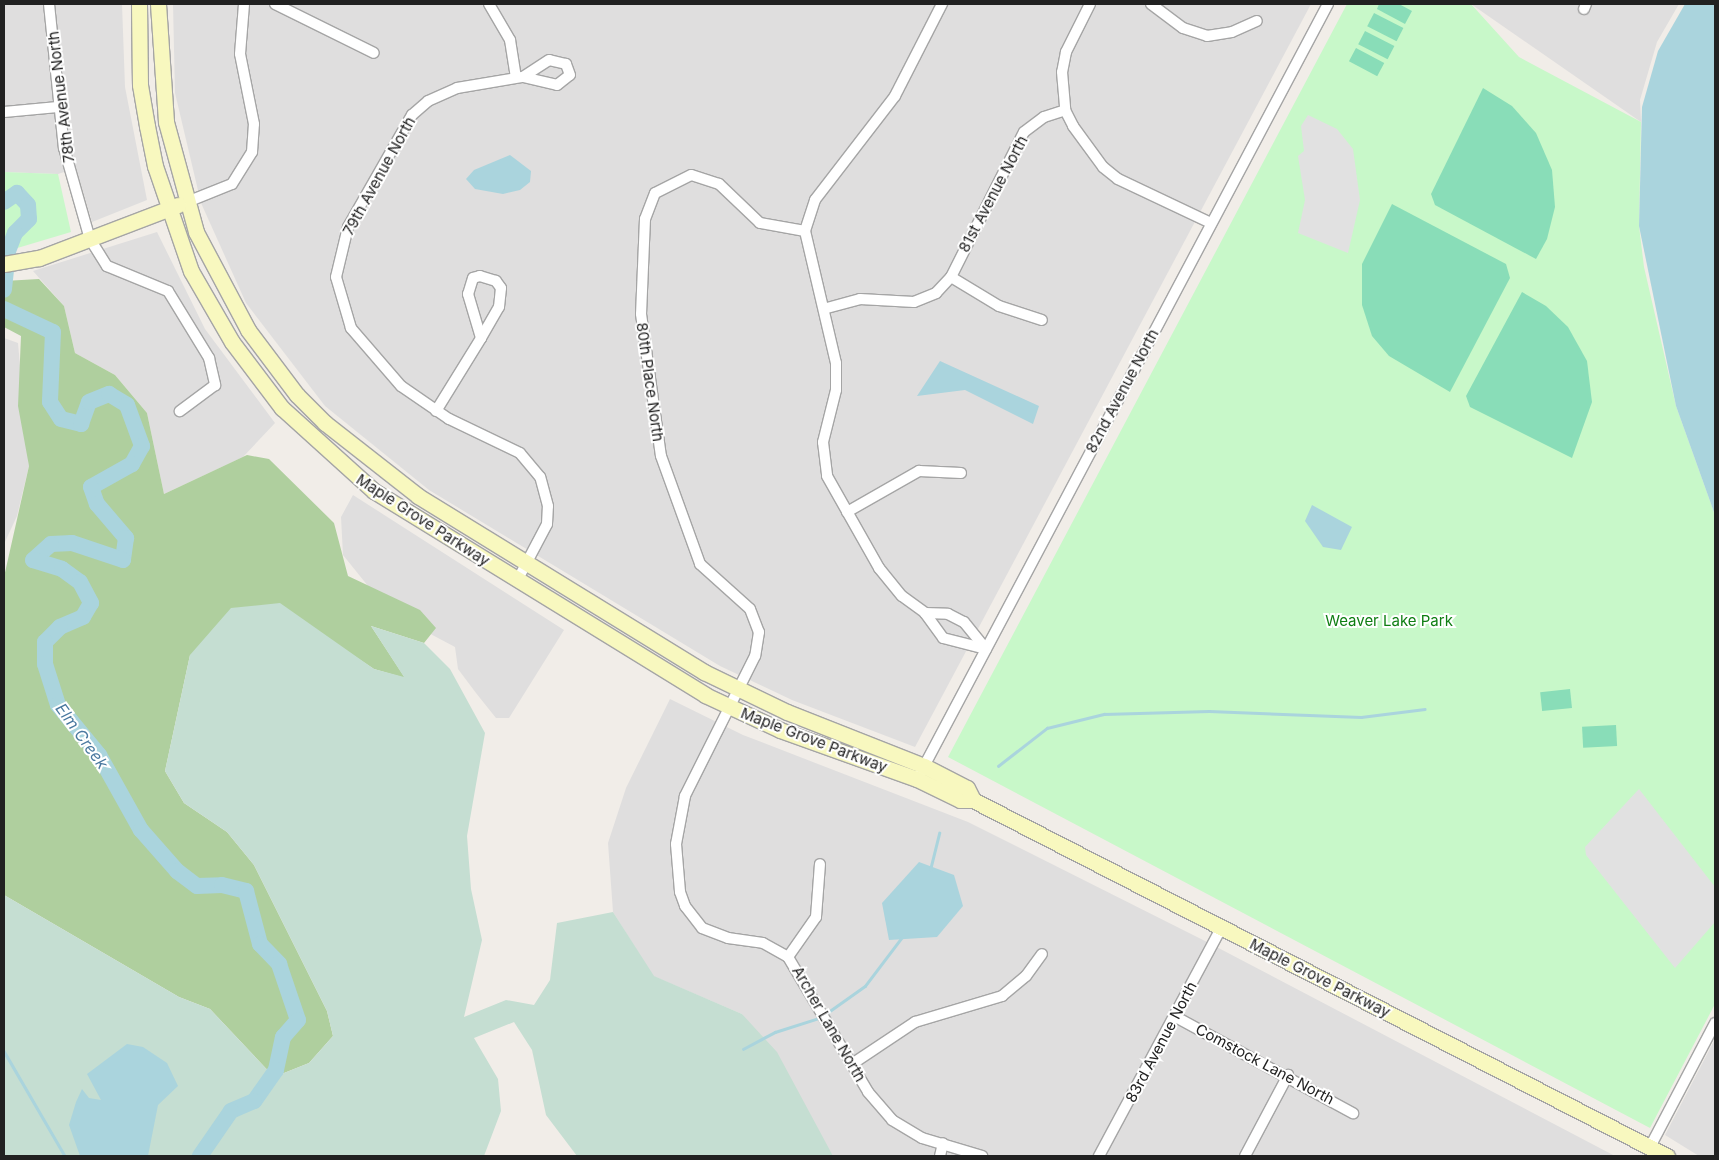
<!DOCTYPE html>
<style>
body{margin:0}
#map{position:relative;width:1719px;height:1160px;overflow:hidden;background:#f1ede8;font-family:Inter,sans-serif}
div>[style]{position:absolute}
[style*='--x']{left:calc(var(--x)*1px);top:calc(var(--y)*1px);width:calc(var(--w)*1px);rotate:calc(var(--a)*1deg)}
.residential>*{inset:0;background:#dfdede}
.forest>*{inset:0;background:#afcf9e}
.wetland>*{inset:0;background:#c5ded2}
.park>*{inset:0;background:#c8f8c9}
.pitch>*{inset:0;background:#89ddb8;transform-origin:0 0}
.parking>*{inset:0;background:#e1e1e1}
.water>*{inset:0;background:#aad4dd}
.stream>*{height:2.5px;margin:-1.25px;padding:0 1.25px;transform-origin:1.25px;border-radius:1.25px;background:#aad4dd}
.river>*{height:16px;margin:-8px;padding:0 8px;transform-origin:8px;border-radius:8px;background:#aad4dd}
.roads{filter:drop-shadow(1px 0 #a5a5a5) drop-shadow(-1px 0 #a5a5a5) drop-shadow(0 1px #a5a5a5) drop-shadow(0 -1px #a5a5a5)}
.street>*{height:10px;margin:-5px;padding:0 5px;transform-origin:5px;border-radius:5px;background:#fff}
.secondary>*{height:15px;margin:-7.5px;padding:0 7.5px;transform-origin:7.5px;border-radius:7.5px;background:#f8f8bf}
span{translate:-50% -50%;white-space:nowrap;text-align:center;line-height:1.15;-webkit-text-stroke:4px #fff;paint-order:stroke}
.street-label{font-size:15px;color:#212121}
.park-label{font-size:15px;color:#0f7e13}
.water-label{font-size:16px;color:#49789f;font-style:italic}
.frame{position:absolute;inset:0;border:5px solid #212121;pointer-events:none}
</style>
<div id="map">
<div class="residential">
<div style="clip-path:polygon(4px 4px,122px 4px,125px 87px,147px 200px,92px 222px,76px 168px,58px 174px,4px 172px)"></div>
<div style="clip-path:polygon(173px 4px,1311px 4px,915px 747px,792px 700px,720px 666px,429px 490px,325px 406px,246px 303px,201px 203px,175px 93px)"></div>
<div style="clip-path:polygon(1471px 4px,1679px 4px,1657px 42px,1640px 100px,1641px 122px)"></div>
<div style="clip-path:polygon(157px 232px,205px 329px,275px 423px,243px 457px,164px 494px,147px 413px,115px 375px,75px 353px,64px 306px,33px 271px)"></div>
<div style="clip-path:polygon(4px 338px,18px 343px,29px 466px,17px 516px,4px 544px)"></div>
<div style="clip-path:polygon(353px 495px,564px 630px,509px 718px,496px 718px,476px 693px,458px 669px,455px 647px,389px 612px,343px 555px,341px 517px)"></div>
<div style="clip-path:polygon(670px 699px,743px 735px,968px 822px,1207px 942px,1615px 1156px,833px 1156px,742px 1014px,653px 976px,613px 912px,608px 843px,626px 788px)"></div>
<div style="clip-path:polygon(1715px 1039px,1715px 1156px,1699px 1156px,1665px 1135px)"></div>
</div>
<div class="forest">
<div style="clip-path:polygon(39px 279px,64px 306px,75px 353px,115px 375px,147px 413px,164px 494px,247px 455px,269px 459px,334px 523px,348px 576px,420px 610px,436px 628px,424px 643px,371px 626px,405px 678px,374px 669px,315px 630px,190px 655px,165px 771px,184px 803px,227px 832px,254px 865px,327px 1011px,333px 1036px,309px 1063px,274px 1077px,210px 1009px,179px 997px,4px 895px,4px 577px,29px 466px,18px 406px,21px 336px,4px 327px,4px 281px)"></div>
</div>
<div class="wetland">
<div style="clip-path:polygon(280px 603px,374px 669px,404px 677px,371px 626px,424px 643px,450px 669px,485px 733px,467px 836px,471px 889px,482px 940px,464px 1017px,506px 1000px,534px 1005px,550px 980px,557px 923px,613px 912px,654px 976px,742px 1014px,777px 1052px,833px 1156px,577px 1156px,546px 1115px,532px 1050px,514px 1022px,474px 1038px,498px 1079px,501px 1111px,484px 1156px,4px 1156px,4px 895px,179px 997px,210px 1009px,274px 1077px,309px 1063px,333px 1036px,327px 1011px,254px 865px,227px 832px,184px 803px,165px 771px,190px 655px,231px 608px)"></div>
</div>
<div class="park">
<div style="clip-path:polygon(1347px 4px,1471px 4px,1519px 57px,1641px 122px,1639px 226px,1644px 267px,1676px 406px,1715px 515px,1715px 1004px,1650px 1128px,948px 757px)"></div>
<div style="clip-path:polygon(4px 172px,58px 174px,71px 232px,4px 252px)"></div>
</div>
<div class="pitch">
<div style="clip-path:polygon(1379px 4px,1399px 4px,1412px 11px,1405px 24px,1377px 9px)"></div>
<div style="left:1374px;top:13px;width:33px;height:15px;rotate:27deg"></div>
<div style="left:1365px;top:31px;width:33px;height:15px;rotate:27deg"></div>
<div style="left:1356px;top:48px;width:32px;height:15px;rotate:28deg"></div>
<div style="clip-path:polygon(1483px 88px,1512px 106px,1536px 133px,1552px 170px,1555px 207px,1547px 239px,1536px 259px,1435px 205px,1431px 194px)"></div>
<div style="clip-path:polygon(1392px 204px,1506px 264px,1510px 278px,1450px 392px,1389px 356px,1372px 336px,1362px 305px,1362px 264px)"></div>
<div style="clip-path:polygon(1522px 292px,1546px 306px,1568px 327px,1587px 361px,1592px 402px,1572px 458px,1470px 407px,1466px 396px)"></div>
<div style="left:1570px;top:689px;width:19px;height:30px;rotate:84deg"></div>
<div style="left:1616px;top:725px;width:21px;height:34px;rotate:87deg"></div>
</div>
<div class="parking">
<div style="clip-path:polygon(1308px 115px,1337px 129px,1353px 149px,1360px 200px,1348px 253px,1298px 233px,1305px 200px,1298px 156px,1304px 151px,1301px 126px)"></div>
<div style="clip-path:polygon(1639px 789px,1715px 887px,1715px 922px,1675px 968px,1586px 855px,1585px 847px)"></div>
</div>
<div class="water">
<div style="clip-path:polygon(1685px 4px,1715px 4px,1715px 515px,1676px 406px,1639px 226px,1642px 107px,1658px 51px)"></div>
<div style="clip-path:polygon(510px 155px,531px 171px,530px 182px,520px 190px,503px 194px,475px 189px,466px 179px,474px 170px)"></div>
<div style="clip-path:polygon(940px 361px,1039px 406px,1033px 424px,965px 390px,917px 396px)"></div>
<div style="clip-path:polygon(1312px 505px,1352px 527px,1341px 550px,1323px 547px,1305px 521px)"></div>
<div style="clip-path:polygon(919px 862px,954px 875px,963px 906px,937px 937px,889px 940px,882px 903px)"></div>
<div style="clip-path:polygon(127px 1044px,143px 1047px,167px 1063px,178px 1086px,158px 1105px,148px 1156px,80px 1156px,69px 1125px,76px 1102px,82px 1089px,89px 1098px,101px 1100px,87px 1074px)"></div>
</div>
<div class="stream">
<div style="--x:998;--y:766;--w:62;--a:-37.8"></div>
<div style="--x:1047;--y:728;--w:59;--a:-13.8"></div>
<div style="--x:1104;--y:714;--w:105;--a:-1.6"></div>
<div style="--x:1209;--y:711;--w:152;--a:2.3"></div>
<div style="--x:1361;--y:717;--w:64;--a:-7.1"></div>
<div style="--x:930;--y:870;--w:38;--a:-76"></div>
<div style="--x:824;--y:1015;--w:50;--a:-35.3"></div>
<div style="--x:865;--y:986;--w:61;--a:-52.9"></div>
<div style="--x:743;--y:1049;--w:36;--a:-28"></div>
<div style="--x:775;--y:1032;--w:46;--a:-17.7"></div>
<div style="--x:4;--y:1051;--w:121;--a:59.8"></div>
</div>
<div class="river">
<div style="--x:4;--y:202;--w:16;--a:-35"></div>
<div style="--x:17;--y:193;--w:16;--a:47"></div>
<div style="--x:28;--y:205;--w:14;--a:86"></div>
<div style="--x:29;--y:219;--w:20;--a:135"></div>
<div style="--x:15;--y:233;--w:19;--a:111"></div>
<div style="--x:8;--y:251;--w:39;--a:96"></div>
<div style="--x:4;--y:309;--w:54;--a:25.1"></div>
<div style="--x:53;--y:332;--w:70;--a:92.5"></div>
<div style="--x:50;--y:402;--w:20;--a:57"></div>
<div style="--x:61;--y:419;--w:21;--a:14"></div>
<div style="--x:81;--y:424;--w:23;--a:-70"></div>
<div style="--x:89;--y:402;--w:22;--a:-22"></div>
<div style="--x:109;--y:394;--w:21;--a:31"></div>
<div style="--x:127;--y:405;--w:44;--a:69.9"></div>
<div style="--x:142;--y:446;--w:21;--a:119"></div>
<div style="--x:132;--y:464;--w:47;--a:150.7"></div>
<div style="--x:91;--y:487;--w:18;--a:71"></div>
<div style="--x:97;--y:504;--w:45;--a:49.5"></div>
<div style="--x:126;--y:538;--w:22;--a:98"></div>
<div style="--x:123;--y:560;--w:54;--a:-161.6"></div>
<div style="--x:72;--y:543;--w:21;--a:177"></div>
<div style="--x:51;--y:544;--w:24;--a:138"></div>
<div style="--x:33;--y:560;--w:30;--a:17"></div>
<div style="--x:62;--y:569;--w:22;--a:36"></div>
<div style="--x:80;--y:582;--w:24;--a:62"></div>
<div style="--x:91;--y:603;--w:16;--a:120"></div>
<div style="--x:83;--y:617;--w:25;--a:157"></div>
<div style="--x:60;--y:627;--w:21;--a:135"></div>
<div style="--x:45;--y:642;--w:22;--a:90"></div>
<div style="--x:45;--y:664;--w:43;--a:72.4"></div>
<div style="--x:58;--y:705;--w:65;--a:50.6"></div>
<div style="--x:99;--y:755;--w:86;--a:60.8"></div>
<div style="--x:141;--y:830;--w:55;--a:48.7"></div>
<div style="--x:177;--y:871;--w:25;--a:37"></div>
<div style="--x:197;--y:886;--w:25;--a:-2"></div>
<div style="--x:222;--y:885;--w:25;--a:14"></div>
<div style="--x:246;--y:891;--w:55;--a:75.2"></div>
<div style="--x:260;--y:944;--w:28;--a:46"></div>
<div style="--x:279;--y:964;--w:59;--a:71.3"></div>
<div style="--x:298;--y:1020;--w:23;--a:131"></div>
<div style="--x:283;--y:1037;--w:34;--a:102"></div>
<div style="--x:276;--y:1070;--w:38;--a:125"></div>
<div style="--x:254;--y:1101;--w:25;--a:157"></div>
<div style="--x:231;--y:1111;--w:55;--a:124.6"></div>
</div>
<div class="roads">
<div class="street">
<div style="--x:49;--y:4;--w:145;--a:84.1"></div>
<div style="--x:64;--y:148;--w:95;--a:74.1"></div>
<div style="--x:90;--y:239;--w:32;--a:58"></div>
<div style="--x:107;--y:266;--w:66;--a:22.3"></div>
<div style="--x:168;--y:291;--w:79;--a:58.5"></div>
<div style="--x:209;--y:358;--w:28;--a:77"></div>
<div style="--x:215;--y:385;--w:44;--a:143.4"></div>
<div style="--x:275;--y:4;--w:110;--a:26.3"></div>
<div style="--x:489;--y:4;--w:42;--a:59.7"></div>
<div style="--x:510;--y:40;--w:37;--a:81"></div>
<div style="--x:942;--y:4;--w:103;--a:117.1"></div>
<div style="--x:895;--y:96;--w:131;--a:127.6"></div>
<div style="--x:815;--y:200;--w:33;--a:108"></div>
<div style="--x:805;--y:231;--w:136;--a:76.8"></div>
<div style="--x:836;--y:363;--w:27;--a:90"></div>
<div style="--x:836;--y:390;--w:54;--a:104"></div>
<div style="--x:823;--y:442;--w:34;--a:83"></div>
<div style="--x:827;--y:476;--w:106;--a:60.5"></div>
<div style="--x:879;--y:568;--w:36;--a:51"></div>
<div style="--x:902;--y:596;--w:29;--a:36"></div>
<div style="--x:925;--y:613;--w:31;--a:54"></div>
<div style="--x:943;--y:638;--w:44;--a:14.3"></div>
<div style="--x:1090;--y:4;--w:54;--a:116.6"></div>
<div style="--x:1066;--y:52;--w:20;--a:101"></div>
<div style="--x:1062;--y:72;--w:38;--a:85"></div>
<div style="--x:1065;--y:110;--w:18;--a:63"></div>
<div style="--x:1073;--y:126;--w:51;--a:53.8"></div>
<div style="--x:1103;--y:167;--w:19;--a:39"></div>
<div style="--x:1118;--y:179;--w:103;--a:25.3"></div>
<div style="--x:1151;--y:4;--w:40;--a:37"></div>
<div style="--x:1183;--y:28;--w:25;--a:18"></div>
<div style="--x:1207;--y:36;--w:25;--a:-9"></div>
<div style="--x:1232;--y:32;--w:27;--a:-24"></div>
<div style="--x:1584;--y:9;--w:5;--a:-68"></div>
<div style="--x:4;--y:112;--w:54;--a:-5.3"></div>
<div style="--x:187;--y:202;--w:48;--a:-21.8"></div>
<div style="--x:232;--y:184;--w:38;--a:-58"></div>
<div style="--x:252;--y:152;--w:28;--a:-86"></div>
<div style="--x:254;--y:124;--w:71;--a:-101.3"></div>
<div style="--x:240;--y:54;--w:50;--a:-85.4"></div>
<div style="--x:805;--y:231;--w:46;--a:-169.9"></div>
<div style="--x:760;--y:223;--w:57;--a:-136.4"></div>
<div style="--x:719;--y:184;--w:29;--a:-162"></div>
<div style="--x:691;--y:175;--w:40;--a:153.4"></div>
<div style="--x:655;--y:193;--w:28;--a:111"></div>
<div style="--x:645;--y:219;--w:95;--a:92.4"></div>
<div style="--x:641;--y:314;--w:143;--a:82"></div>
<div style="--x:661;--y:456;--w:115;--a:70.1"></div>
<div style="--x:700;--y:564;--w:67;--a:42"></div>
<div style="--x:750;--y:609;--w:25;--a:69"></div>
<div style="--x:759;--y:632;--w:24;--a:99"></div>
<div style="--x:755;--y:656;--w:157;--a:116.6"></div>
<div style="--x:685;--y:796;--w:49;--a:100.6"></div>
<div style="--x:676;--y:844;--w:48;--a:85.2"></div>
<div style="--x:680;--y:892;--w:15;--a:70"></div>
<div style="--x:685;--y:906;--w:28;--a:52"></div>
<div style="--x:702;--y:928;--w:28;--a:21"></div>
<div style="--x:728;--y:938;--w:35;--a:8"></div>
<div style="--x:763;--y:943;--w:29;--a:29"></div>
<div style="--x:788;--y:957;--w:157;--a:59.3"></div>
<div style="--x:868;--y:1092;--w:37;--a:49"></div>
<div style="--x:892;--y:1120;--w:35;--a:31"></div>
<div style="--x:922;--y:1138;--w:63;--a:16.7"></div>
<div style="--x:951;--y:277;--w:56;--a:31.1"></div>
<div style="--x:999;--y:306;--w:45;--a:18"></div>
<div style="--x:827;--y:308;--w:34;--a:-15"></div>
<div style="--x:860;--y:299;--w:54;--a:3.2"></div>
<div style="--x:914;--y:302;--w:24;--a:-22"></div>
<div style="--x:936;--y:293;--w:22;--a:-47"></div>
<div style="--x:951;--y:277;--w:162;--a:-63.3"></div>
<div style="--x:1024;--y:132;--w:25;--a:-37"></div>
<div style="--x:1044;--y:117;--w:22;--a:-18"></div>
<div style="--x:436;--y:411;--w:86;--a:-58.3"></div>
<div style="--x:481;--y:338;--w:36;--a:-60"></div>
<div style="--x:499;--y:307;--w:19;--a:-84"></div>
<div style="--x:501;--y:288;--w:9;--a:-126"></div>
<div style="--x:496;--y:281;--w:17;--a:-163"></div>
<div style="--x:480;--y:276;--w:7;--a:164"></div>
<div style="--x:473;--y:278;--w:17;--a:107"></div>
<div style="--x:468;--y:294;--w:46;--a:73.5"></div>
<div style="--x:847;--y:512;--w:83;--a:-29.7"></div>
<div style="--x:919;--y:471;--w:42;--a:2.7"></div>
<div style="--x:517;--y:581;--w:64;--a:-62.2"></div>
<div style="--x:547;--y:524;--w:18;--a:-87"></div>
<div style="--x:548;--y:506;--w:30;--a:-105"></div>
<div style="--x:540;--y:477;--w:31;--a:-130"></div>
<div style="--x:520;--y:453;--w:79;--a:-154.4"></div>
<div style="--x:449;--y:419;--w:58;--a:-145.5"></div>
<div style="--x:401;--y:386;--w:77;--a:-130.8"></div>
<div style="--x:351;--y:328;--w:53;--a:-106.4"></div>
<div style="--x:336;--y:277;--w:51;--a:-76.5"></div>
<div style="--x:348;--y:227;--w:129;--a:-60.3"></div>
<div style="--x:412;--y:115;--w:21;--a:-41"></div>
<div style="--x:428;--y:101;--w:32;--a:-24"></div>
<div style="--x:457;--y:88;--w:67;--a:-9.5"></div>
<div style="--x:523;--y:77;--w:35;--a:13"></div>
<div style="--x:557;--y:85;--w:16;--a:-38"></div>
<div style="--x:570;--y:75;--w:12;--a:-110"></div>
<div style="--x:566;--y:64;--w:17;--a:-167"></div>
<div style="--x:549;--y:60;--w:31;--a:147"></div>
<div style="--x:925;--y:613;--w:23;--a:2"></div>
<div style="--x:948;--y:614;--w:18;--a:27"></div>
<div style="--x:964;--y:622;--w:35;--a:51"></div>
<div style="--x:921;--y:772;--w:869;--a:-62.08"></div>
<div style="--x:788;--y:957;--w:49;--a:-55"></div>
<div style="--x:816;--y:917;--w:53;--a:-85.7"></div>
<div style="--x:1174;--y:1016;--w:204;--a:28.5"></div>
<div style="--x:852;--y:1064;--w:76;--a:-33.7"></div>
<div style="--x:915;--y:1022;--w:91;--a:-16.6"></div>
<div style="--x:1002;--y:996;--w:31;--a:-40"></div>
<div style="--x:1026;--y:976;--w:27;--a:-54"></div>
<div style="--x:1650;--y:1147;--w:140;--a:-62.3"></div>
<div style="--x:940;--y:1156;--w:13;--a:-77"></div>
<div style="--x:1099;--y:1156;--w:260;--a:-61.8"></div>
<div style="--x:1245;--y:1156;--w:92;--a:-62"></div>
</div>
<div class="secondary">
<div style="--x:139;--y:4;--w:81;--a:89.3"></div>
<div style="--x:140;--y:85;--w:42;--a:80.3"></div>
<div style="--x:147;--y:126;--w:41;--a:78.7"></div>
<div style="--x:155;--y:166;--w:111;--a:71.1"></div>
<div style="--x:191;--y:271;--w:82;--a:60"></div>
<div style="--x:232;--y:342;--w:83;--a:52.9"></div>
<div style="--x:282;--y:408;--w:124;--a:42.1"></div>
<div style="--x:374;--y:491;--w:389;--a:31.6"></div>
<div style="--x:705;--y:695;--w:83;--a:25"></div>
<div style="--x:780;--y:730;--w:145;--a:19.7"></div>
<div style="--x:917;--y:779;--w:48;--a:26"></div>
<div style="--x:960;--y:800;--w:13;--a:0"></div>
<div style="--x:973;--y:800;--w:780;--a:27.16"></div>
<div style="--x:158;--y:4;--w:118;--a:86.1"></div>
<div style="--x:166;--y:122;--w:114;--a:74.7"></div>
<div style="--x:196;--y:232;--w:111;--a:62"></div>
<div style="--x:248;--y:330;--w:81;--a:53"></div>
<div style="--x:297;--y:395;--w:40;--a:45"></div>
<div style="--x:325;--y:423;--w:118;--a:38.1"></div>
<div style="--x:418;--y:496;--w:336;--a:31.6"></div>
<div style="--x:704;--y:672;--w:92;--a:25.7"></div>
<div style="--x:787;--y:712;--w:147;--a:21.5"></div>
<div style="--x:924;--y:766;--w:48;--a:27.1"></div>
<div style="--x:967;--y:788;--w:13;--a:63"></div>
<div style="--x:4;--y:264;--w:36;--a:-10"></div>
<div style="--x:39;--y:258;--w:149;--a:-20.9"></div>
</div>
</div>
<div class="street-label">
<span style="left:61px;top:97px;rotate:-97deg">78th Avenue North</span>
<span style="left:379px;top:176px;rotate:-61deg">79th Avenue North</span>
<span style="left:993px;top:194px;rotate:-62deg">81st Avenue North</span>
<span style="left:650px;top:382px;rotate:82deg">80th Place North</span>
<span style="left:1122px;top:391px;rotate:-62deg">82nd Avenue North</span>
<span style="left:423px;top:520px;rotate:33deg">Maple Grove Parkway</span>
<span style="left:814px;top:740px;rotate:21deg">Maple Grove Parkway</span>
<span style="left:1320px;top:978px;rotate:27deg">Maple Grove Parkway</span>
<span style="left:829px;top:1024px;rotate:60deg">Archer Lane North</span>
<span style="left:1161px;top:1042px;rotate:-62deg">83rd Avenue North</span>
<span style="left:1265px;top:1064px;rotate:28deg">Comstock Lane North</span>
</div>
<div class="park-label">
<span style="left:1389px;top:621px">Weaver Lake Park</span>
</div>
<div class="water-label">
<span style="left:82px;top:736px;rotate:54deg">Elm Creek</span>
</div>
<div class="frame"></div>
</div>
